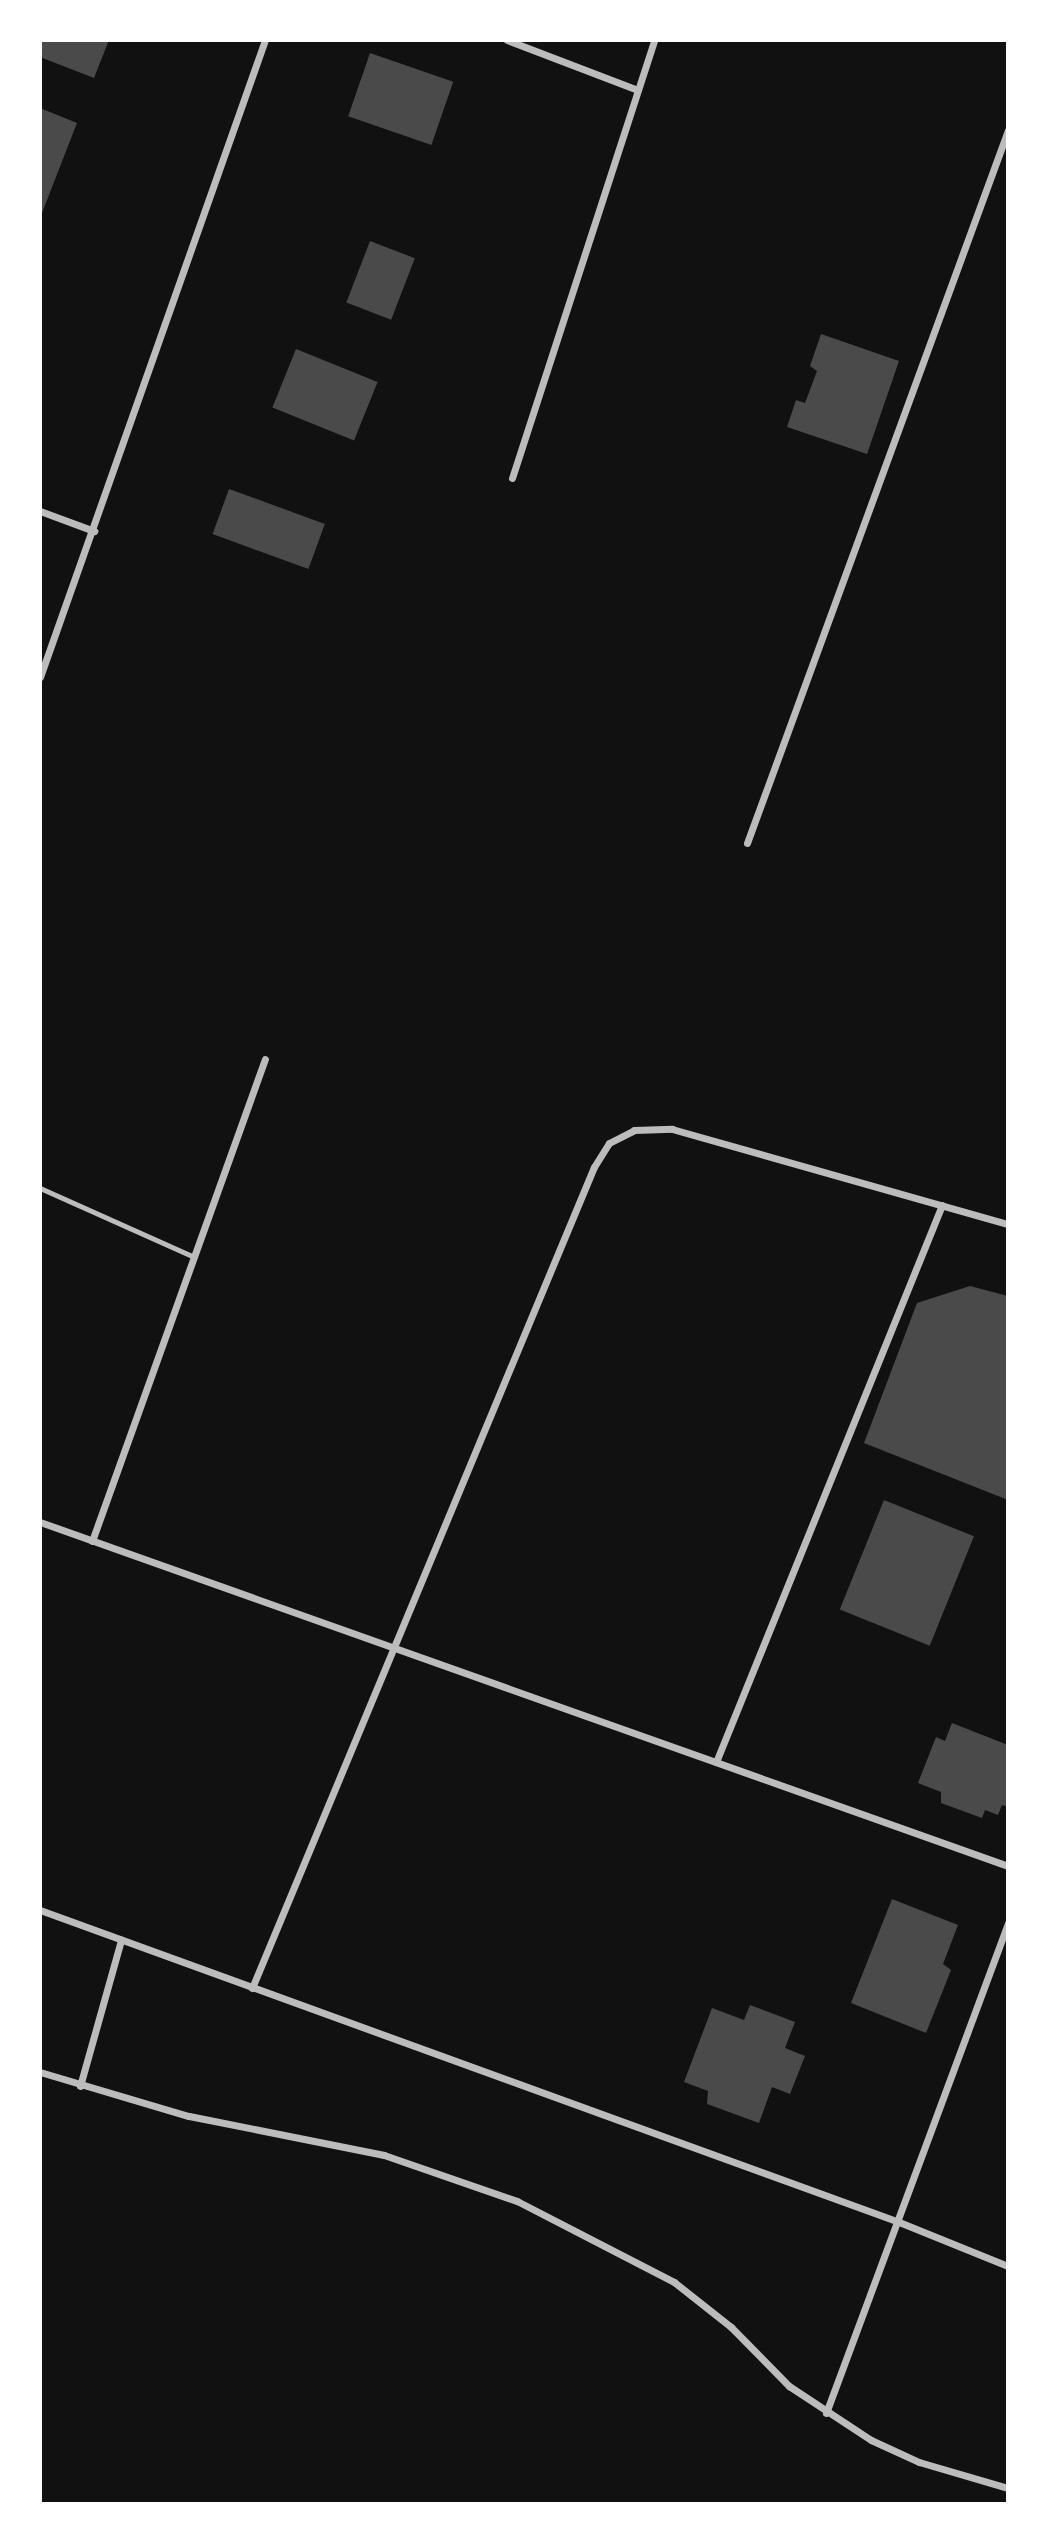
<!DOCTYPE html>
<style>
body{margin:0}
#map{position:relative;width:1048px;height:2544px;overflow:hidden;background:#111;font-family:"Open Sans",sans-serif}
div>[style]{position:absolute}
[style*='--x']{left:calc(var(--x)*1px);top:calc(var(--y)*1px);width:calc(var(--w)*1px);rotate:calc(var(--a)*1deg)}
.building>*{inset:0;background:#4a4a4a;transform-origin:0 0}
.service>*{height:5px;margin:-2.5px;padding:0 2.5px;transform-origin:2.5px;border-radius:2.5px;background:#bcbcbc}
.minor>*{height:7px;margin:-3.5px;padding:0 3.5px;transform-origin:3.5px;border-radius:3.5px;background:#bcbcbc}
span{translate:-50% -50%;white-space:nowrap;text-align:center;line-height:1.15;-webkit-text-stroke:7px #fff;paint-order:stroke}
.frame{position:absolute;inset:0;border:42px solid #fff;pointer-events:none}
</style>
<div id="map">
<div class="building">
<div style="clip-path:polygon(40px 40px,109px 40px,94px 78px,40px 57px)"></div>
<div style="left:370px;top:53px;width:88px;height:67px;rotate:19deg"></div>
<div style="clip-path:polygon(40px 108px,77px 123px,40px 218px)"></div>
<div style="left:370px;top:241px;width:48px;height:66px;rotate:21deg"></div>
<div style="clip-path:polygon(821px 334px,899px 361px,867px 454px,787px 427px,796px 400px,805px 403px,817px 371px,810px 366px)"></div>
<div style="left:296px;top:349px;width:88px;height:63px;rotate:22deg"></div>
<div style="left:229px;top:489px;width:102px;height:48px;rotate:20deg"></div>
<div style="clip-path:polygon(970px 1286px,1008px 1296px,1008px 1500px,864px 1443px,917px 1303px)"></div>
<div style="left:884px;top:1500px;width:97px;height:118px;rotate:22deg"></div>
<div style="clip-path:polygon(952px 1723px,1008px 1745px,1008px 1807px,1002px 1805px,998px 1815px,985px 1810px,982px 1818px,941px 1803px,941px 1792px,918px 1783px,936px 1737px,945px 1741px)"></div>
<div style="clip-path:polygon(892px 1899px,958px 1925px,943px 1964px,951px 1970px,926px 2033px,851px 2003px)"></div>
<div style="clip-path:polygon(750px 2005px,795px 2022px,785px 2048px,805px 2056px,790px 2094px,772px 2087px,759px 2123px,707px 2104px,708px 2091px,684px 2082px,712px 2008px,744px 2020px)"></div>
</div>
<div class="service">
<div style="--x:40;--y:1188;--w:169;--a:24.1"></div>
</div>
<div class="minor">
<div style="--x:507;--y:40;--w:140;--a:20.9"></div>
<div style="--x:512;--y:478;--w:460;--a:-72"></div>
<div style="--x:40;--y:511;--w:58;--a:20.3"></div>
<div style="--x:40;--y:677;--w:676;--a:-70.55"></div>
<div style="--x:747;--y:843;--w:759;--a:-69.89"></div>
<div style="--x:40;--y:1522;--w:1027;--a:19.56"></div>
<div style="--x:92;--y:1541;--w:512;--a:-70.26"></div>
<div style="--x:716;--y:1762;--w:601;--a:-67.92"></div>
<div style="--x:40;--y:1910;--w:914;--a:19.96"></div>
<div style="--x:899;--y:2222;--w:118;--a:22"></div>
<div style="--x:252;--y:1988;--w:889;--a:-67.39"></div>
<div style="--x:594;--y:1167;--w:28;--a:-58"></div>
<div style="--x:609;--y:1143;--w:28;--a:-27"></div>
<div style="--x:634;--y:1130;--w:38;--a:-2"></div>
<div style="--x:672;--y:1129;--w:349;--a:15.8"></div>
<div style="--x:40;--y:2072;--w:155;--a:16.5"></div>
<div style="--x:189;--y:2116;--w:199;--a:11.3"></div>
<div style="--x:384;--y:2155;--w:141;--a:19.1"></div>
<div style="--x:517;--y:2201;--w:177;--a:27.3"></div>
<div style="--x:674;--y:2282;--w:73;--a:38.3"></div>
<div style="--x:731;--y:2327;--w:83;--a:45.5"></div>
<div style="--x:789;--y:2386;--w:98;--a:33.4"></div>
<div style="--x:871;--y:2440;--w:53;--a:24.6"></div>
<div style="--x:919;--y:2462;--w:93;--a:16.3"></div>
<div style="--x:80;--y:2086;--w:152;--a:-74.3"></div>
<div style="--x:826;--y:2413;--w:523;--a:-69.62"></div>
</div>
<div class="frame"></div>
</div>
